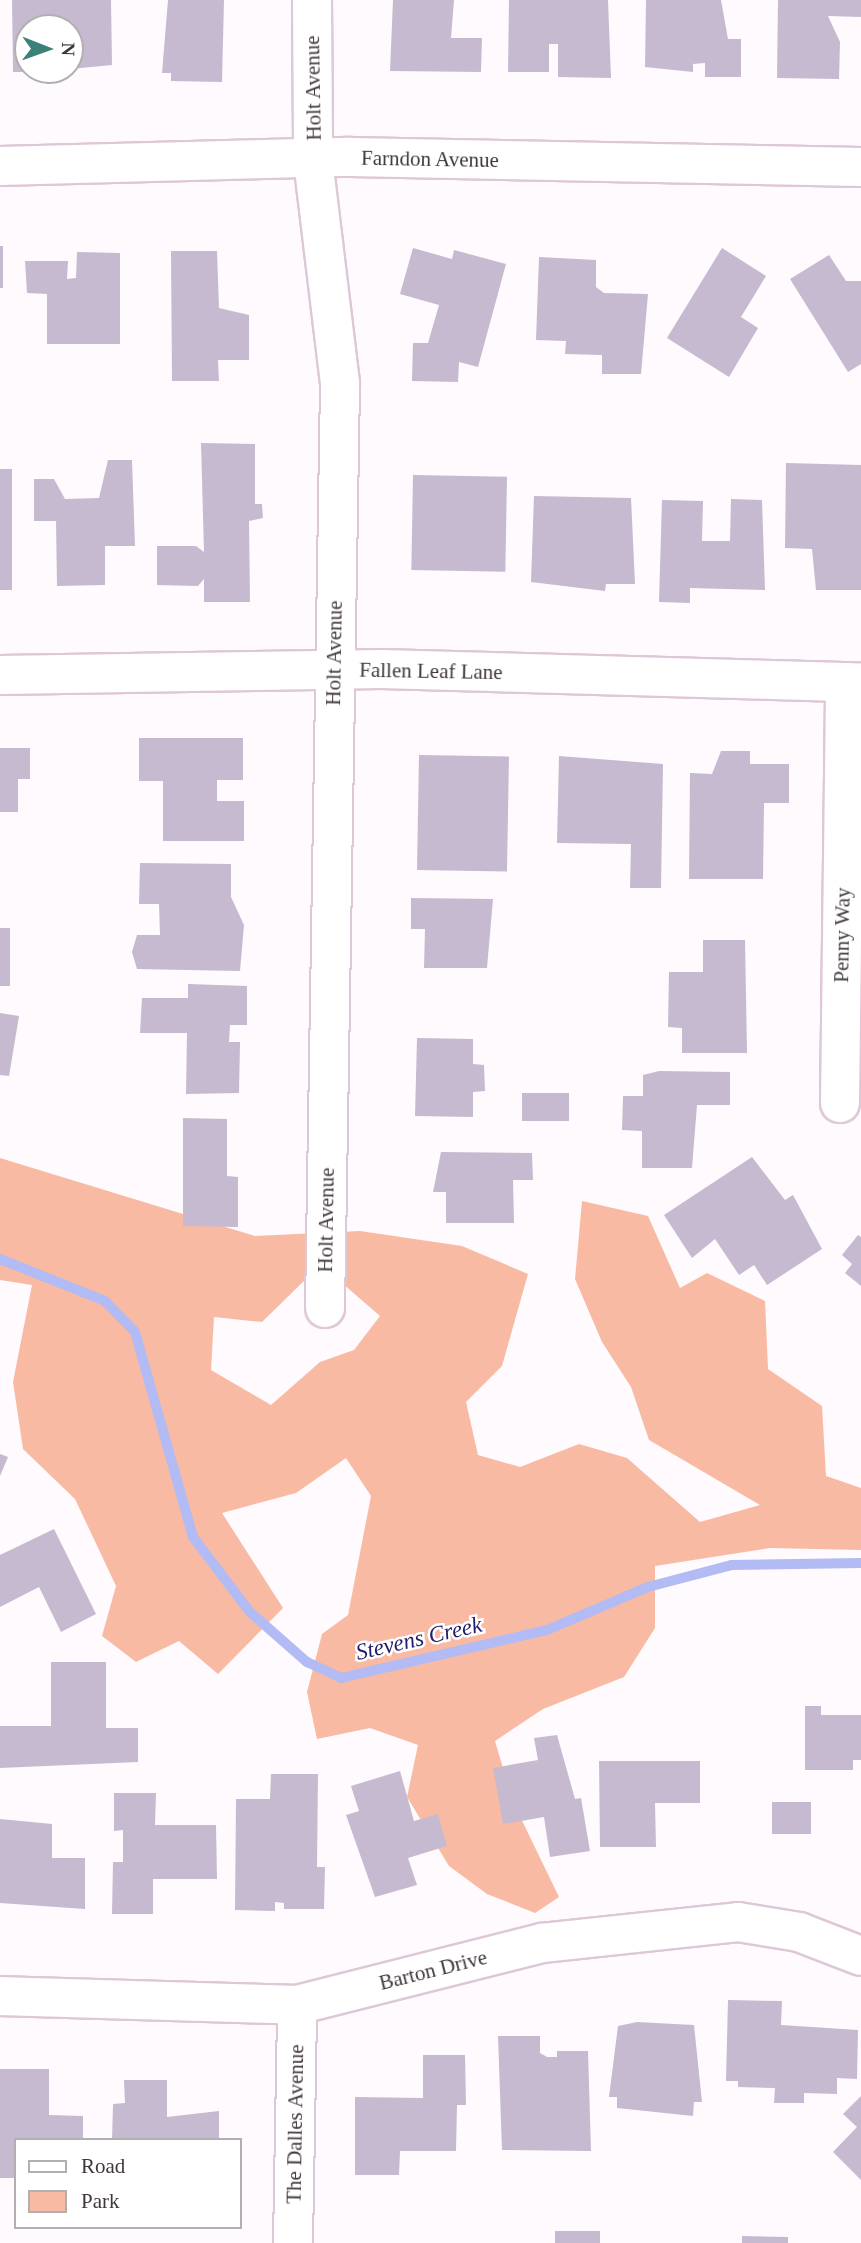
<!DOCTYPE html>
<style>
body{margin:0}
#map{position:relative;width:861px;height:2243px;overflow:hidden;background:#fefafd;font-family:Georgia,serif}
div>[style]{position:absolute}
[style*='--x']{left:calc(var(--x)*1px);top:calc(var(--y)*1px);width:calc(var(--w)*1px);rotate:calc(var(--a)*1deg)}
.green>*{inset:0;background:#f9baa4}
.stream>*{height:10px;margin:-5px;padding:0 5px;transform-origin:5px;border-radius:5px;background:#b2bbf4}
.building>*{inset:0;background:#c5bacf;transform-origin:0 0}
.roads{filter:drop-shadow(2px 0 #dec7d6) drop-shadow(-2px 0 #dec7d6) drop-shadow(0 2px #dec7d6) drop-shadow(0 -2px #dec7d6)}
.minor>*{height:38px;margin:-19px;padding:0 19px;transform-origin:19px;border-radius:19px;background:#fff}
span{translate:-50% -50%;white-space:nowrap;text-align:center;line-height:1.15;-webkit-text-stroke:5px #fff;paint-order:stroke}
.street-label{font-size:21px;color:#40373d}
.water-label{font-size:23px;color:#201c6a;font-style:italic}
.legend{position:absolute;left:14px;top:2138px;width:228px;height:91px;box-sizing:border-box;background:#fff;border:2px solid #b3afb1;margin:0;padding:9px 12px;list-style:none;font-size:21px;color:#40373d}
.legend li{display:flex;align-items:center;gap:14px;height:35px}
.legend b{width:35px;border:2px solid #b3afb1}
.north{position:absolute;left:14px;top:14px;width:70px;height:70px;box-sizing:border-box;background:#fff;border:2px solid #b3afb1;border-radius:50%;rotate:91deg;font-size:19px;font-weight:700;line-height:28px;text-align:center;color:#40373d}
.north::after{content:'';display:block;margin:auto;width:24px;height:32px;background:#3b8178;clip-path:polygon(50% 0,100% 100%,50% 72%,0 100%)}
</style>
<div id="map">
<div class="green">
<div style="clip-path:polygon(evenodd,0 1158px,255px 1236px,360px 1231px,462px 1246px,528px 1274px,502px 1366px,466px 1402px,478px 1455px,520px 1467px,579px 1444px,627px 1458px,700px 1522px,760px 1505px,649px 1440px,631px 1387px,602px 1342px,575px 1279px,582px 1201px,648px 1216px,680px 1288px,707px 1273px,765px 1301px,768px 1369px,822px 1406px,826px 1476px,861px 1488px,861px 1550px,770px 1548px,655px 1566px,655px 1628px,624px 1677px,543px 1709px,495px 1741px,513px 1802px,559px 1897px,535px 1913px,487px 1894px,449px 1866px,407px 1797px,418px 1745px,370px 1728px,317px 1739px,307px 1692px,322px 1634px,348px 1615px,371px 1496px,346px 1458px,296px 1493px,222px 1513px,283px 1608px,218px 1674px,179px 1641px,136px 1662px,102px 1636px,116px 1586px,75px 1499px,23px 1449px,13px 1382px,32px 1285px,0 1280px,0 1158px,308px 1277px,342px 1283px,380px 1316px,354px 1350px,320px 1362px,271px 1405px,211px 1370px,214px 1317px,262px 1322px,308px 1277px)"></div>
</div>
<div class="stream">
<div style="--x:0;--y:1259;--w:113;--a:21.8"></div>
<div style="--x:105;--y:1301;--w:43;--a:45.9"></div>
<div style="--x:135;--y:1332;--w:213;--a:74.2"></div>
<div style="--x:193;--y:1537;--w:94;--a:52.8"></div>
<div style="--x:250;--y:1612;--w:76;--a:41.3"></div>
<div style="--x:307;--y:1662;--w:38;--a:25"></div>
<div style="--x:341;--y:1678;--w:212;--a:-13.1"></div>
<div style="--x:547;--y:1630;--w:110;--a:-23.1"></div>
<div style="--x:648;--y:1587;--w:87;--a:-14.7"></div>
<div style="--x:732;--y:1565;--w:129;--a:-0.9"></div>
</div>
<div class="building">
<div style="clip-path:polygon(12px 0,111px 0,112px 65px,70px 69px,70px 28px,28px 28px,28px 72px,13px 72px)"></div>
<div style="clip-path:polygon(168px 0,224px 0,222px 82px,171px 81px,171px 73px,162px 73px)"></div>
<div style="clip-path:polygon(393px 0,454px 0,451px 38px,482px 38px,481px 72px,390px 71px)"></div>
<div style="clip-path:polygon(509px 0,608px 0,611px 78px,558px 77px,558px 44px,549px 44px,549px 72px,508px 72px)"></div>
<div style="clip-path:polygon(646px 0,721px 0,728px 39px,741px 39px,741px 77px,705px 77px,705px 63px,693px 64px,693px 72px,645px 67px)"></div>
<div style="clip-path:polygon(778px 0,861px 0,861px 17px,828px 16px,840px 42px,839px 79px,777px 78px)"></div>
<div style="left:0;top:246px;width:3px;height:42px"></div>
<div style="clip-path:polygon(413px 248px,452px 259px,454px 250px,506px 264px,478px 367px,459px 362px,458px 382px,412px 381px,413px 343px,428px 343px,439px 305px,400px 294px)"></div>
<div style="clip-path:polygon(722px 248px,766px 276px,741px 317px,758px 328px,729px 377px,667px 338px)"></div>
<div style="clip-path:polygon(171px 251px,217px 251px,219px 308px,249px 315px,249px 360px,218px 360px,219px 381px,172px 381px)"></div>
<div style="clip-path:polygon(77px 252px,120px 253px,120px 344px,47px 344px,47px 294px,27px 293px,25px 261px,68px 261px,67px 279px,76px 278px)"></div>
<div style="clip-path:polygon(829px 255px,846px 281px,861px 281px,861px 364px,848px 372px,790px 279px)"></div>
<div style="clip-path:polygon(539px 257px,596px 260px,596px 287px,604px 293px,648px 294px,641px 374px,602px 374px,602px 355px,565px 354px,566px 341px,536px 340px)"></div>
<div style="clip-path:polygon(201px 443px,255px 444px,255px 504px,262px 504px,263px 518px,249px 521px,250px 602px,204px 602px,204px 579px,198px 586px,157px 585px,157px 546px,196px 546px,204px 552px)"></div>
<div style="clip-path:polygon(108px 460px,132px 460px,135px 546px,105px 546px,105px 585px,57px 586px,56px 521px,34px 521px,34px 479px,54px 479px,65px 499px,99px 498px)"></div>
<div style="clip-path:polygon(786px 463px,861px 465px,861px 590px,816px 590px,812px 549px,785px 548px)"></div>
<div style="left:0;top:469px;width:12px;height:121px"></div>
<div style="left:413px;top:475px;width:94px;height:95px;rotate:1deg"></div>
<div style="clip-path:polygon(534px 496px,631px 498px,635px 584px,606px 584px,605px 591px,531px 582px)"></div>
<div style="clip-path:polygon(731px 499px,762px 500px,765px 590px,690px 588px,690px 603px,659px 602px,662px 500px,703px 501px,702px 541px,730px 541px)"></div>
<div style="clip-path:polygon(139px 738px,243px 738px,243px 780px,217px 780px,217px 801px,244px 801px,244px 841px,163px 841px,163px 781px,139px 781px)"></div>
<div style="clip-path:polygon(0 748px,30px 748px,30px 779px,18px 779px,18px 812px,0 812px)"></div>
<div style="clip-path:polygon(721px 751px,750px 751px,750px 764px,789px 764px,789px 803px,764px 803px,763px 879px,689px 879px,690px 773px,712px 774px)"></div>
<div style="left:419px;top:755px;width:90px;height:115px;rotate:1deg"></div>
<div style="clip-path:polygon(559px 756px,663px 764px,661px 888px,630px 888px,631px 844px,557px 843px)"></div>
<div style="clip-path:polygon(140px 863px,231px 864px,231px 897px,244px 925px,240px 971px,137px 969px,132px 952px,137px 935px,160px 935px,159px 904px,139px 904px)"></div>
<div style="clip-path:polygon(411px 898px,493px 899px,487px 968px,424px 968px,425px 929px,411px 929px)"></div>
<div style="left:0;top:928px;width:10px;height:58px"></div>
<div style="clip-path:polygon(703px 940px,745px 940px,747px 1053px,682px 1053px,682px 1028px,668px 1027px,669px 972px,703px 972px)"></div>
<div style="clip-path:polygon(188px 984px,247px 986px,247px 1025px,230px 1025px,229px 1042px,240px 1042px,239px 1093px,186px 1094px,187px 1033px,140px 1033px,142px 998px,188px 998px)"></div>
<div style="clip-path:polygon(0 1013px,19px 1016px,9px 1076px,0 1075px)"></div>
<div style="clip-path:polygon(417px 1038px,473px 1039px,473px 1064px,484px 1065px,485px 1091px,473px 1092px,473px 1117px,415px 1116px)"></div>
<div style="clip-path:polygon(659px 1071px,730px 1072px,730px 1105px,697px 1105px,692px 1168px,642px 1168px,642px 1131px,622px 1130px,623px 1096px,643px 1096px,643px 1075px)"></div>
<div style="left:522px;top:1093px;width:47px;height:28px"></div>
<div style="clip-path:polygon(183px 1118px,227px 1119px,227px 1176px,238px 1177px,238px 1227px,183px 1226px)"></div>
<div style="clip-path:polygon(441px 1152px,532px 1153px,533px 1180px,513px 1180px,514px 1223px,446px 1223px,446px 1192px,433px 1192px)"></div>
<div style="clip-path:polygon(752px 1157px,785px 1200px,793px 1195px,822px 1249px,767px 1285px,754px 1265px,739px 1275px,715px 1239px,692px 1258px,664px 1215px)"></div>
<div style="clip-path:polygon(858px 1235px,861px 1237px,861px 1286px,845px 1273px,852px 1264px,842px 1255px)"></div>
<div style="clip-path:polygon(0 1454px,8px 1457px,0 1476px)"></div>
<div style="clip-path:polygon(54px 1529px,96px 1614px,61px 1632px,39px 1587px,0 1607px,0 1555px)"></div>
<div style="clip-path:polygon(51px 1662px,106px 1662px,106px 1728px,138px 1728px,138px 1762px,0 1768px,0 1726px,51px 1726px)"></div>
<div style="clip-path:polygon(805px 1706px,821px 1706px,821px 1715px,861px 1715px,861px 1760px,853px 1760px,853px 1770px,805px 1770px)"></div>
<div style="clip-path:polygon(557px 1735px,575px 1799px,581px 1798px,590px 1851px,550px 1857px,544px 1817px,503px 1824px,493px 1768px,538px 1760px,534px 1738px)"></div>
<div style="clip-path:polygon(599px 1761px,700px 1761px,700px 1803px,655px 1803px,656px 1847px,600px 1847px)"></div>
<div style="clip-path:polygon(400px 1771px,414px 1821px,438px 1814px,447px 1846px,408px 1858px,417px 1885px,375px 1897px,346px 1815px,359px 1811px,351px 1786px)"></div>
<div style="clip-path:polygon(271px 1774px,318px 1774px,317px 1867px,325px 1867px,324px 1909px,284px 1909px,284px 1903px,275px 1902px,275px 1911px,235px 1910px,236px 1799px,270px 1799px)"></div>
<div style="clip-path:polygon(114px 1793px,156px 1793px,155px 1825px,216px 1825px,217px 1879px,153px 1879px,153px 1914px,112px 1914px,113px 1862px,123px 1862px,123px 1830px,114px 1831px)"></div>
<div style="left:772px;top:1802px;width:39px;height:32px"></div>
<div style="clip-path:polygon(0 1819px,52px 1824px,52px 1858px,85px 1858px,85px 1909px,0 1903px)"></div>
<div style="clip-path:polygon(728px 2000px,782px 2001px,781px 2025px,858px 2030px,857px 2079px,837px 2078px,837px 2094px,804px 2093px,804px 2103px,774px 2103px,775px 2088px,738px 2087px,738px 2081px,726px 2081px)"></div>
<div style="clip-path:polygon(637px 2022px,694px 2025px,702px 2102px,694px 2102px,693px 2116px,617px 2108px,617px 2097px,609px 2097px,618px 2026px)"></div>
<div style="clip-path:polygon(498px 2036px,540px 2036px,540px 2053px,547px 2057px,557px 2057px,557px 2051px,588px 2051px,591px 2151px,502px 2150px)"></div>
<div style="clip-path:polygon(423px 2055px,465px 2055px,466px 2105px,457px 2105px,456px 2151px,400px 2151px,399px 2175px,355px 2175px,355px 2097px,423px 2098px)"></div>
<div style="clip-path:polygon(0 2069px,49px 2069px,49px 2115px,83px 2116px,83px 2140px,16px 2140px,16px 2178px,0 2178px)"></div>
<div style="clip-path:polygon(124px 2080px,167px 2080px,167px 2117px,219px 2111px,219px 2140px,112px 2140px,113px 2104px,125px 2103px)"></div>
<div style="clip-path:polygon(861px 2096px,861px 2180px,833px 2152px,857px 2127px,843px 2114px)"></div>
<div style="left:555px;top:2231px;width:45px;height:12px"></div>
<div style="clip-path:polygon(742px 2236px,788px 2237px,788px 2243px,742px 2243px)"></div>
</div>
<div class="roads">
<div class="minor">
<div style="--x:312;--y:0;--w:160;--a:89.6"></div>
<div style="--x:313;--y:160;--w:226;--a:83.1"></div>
<div style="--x:340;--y:384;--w:924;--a:90.93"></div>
<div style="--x:0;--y:166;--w:350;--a:-1.5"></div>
<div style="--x:350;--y:157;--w:511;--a:1.12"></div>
<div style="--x:0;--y:675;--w:381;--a:-0.9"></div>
<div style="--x:381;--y:669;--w:480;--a:1.6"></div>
<div style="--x:840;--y:1103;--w:421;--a:-89.3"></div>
<div style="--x:0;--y:1996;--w:297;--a:1.7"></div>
<div style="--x:297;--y:2005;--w:253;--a:-14.2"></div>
<div style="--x:542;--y:1943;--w:197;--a:-6.1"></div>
<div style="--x:738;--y:1922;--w:62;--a:9.3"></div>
<div style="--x:799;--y:1932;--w:66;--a:21.2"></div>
<div style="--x:293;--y:2243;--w:238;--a:-89"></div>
</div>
</div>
<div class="street-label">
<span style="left:313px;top:88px;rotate:-91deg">Holt Avenue</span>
<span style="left:430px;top:159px;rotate:1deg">Farndon Avenue</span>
<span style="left:334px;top:653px;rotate:-89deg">Holt Avenue</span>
<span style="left:431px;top:671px;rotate:1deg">Fallen Leaf Lane</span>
<span style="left:842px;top:935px;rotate:-89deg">Penny Way</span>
<span style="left:326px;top:1220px;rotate:-89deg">Holt Avenue</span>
<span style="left:433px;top:1970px;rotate:-14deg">Barton Drive</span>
<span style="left:295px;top:2124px;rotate:-89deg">The Dalles Avenue</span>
</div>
<div class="water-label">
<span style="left:419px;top:1639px;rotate:-13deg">Stevens Creek</span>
</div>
<ul class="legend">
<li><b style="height:9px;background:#fff"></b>Road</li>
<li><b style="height:19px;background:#f9baa4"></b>Park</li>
</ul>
<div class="north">N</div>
</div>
